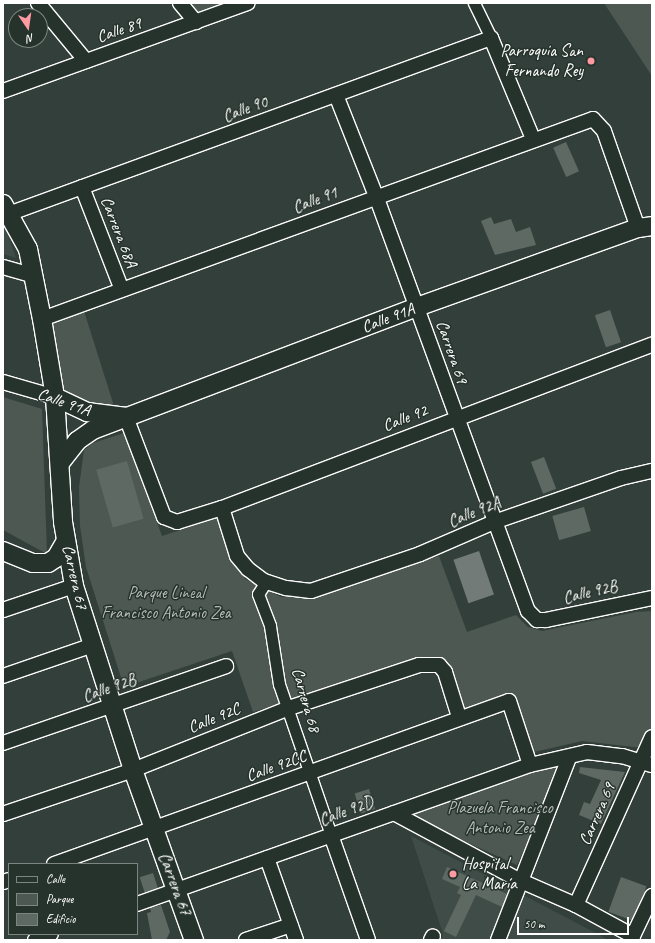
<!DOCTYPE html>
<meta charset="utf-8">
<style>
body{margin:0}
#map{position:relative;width:655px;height:943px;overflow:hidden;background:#333f3a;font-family:Caveat,sans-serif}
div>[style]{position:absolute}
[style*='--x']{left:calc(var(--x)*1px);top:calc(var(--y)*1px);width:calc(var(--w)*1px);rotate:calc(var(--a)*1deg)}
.built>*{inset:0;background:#404c47}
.green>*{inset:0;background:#4d5853}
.water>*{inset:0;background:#737b78;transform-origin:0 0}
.building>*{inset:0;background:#5f6964;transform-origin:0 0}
.roads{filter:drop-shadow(1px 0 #fff) drop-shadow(-1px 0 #fff) drop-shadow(0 1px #fff) drop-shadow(0 -1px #fff)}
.pedestrian>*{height:11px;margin:-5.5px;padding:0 5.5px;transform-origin:5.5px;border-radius:5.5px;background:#26332d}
.minor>*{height:14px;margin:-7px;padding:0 7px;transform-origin:7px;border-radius:7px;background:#26332d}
.tertiary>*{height:18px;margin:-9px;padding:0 9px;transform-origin:9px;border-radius:9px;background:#26332d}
.dots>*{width:11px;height:11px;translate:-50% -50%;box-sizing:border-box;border:2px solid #26332d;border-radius:50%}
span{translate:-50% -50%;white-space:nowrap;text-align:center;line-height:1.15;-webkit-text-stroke:3px #26332d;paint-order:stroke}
.street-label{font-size:17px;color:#fff}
.poi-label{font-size:17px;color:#fff}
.right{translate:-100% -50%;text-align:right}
.left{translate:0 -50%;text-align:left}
.park-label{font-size:17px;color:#b8bcba}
.frame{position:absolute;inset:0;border:4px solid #fff;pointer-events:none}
.legend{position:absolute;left:8px;top:863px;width:130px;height:72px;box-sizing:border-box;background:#26332d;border:1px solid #7d8581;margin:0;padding:5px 7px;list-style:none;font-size:12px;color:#fff}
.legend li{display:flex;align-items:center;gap:8px;height:20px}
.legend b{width:20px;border:1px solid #7d8581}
.north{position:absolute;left:8px;top:8px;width:40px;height:40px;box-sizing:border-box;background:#26332d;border:1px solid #7d8581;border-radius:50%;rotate:167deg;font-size:11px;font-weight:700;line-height:16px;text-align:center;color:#fff}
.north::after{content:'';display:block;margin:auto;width:14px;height:18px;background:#ff9aa2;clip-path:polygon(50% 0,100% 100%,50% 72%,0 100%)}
.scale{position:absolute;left:517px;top:917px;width:112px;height:18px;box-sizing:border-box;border:2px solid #fff;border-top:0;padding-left:5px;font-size:12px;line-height:14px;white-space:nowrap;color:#fff;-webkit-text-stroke:3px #26332d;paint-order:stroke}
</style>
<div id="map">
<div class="built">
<div style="clip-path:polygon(3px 221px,4px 222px,16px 258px,3px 254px)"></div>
<div style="clip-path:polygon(411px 836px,605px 938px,604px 940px,441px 940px,443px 934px)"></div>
</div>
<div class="green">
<div style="clip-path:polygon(191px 3px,227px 3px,199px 13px)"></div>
<div style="clip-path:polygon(604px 3px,652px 3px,652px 76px)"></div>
<div style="clip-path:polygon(84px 311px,114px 406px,93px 406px,60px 394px,48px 322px)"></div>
<div style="clip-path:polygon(3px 397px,42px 409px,47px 554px,3px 530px)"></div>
<div style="clip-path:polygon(124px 433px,162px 536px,220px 517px,245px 579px,281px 597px,319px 596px,439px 556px,467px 632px,516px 615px,528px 627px,542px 631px,636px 612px,652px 611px,652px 728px,643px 748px,582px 741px,534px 752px,513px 695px,472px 708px,464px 708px,460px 705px,451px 671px,419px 658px,253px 712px,232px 651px,124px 687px,86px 567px,80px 526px,79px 487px,84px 450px,93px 443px)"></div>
<div style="clip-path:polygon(545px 765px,555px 766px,560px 771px,517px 865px,404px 814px)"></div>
</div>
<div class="water">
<div style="left:479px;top:551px;width:46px;height:27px;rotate:71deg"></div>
</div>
<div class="building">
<div style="left:566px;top:142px;width:32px;height:14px;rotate:66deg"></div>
<div style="clip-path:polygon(491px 217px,494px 224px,511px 219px,516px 232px,530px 227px,536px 245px,495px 255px,481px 221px)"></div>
<div style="left:610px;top:310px;width:34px;height:16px;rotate:71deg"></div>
<div style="left:544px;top:457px;width:34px;height:14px;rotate:69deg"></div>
<div style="left:127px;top:461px;width:60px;height:32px;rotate:74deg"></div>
<div style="left:584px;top:507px;width:25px;height:33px;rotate:74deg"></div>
<div style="clip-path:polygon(580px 767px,625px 772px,601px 824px,579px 815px,584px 802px,590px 804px,601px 780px,579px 773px)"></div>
<div style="left:369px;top:789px;width:21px;height:15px;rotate:73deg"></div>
<div style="clip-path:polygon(447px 867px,507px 894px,502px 907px,476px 895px,456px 937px,444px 931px,461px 895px,457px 893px,460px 887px,442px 879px)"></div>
<div style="left:153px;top:873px;width:16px;height:14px;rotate:72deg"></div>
<div style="left:621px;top:877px;width:27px;height:37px;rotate:20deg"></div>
<div style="clip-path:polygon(161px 905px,170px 932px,166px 940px,152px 940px,147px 913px,151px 912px,150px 908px)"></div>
</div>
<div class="roads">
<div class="pedestrian">
<div style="--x:474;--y:3;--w:39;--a:64"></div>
<div style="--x:265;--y:583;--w:13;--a:122"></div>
<div style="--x:258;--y:594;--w:34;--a:69"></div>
<div style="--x:270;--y:626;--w:59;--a:81.2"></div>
<div style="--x:279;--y:684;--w:160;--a:71"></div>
</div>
<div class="minor">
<div style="--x:38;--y:3;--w:75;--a:50.4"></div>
<div style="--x:180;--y:3;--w:25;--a:50"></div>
<div style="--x:3;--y:91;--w:260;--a:-19.8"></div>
<div style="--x:336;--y:95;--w:109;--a:68.4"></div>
<div style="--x:376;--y:196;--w:442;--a:69.9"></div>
<div style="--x:528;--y:611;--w:13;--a:45"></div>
<div style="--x:537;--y:620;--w:9;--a:0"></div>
<div style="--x:546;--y:620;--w:108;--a:-11.7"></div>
<div style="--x:82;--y:187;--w:110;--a:68.8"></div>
<div style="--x:11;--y:213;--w:511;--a:-20.03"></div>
<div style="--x:491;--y:38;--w:109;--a:67.4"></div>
<div style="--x:3;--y:267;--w:32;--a:16"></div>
<div style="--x:42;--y:319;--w:586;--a:-19.95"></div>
<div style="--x:593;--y:119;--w:16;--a:47"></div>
<div style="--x:604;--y:131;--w:103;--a:70.7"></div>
<div style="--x:3;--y:382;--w:54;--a:16.1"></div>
<div style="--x:126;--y:417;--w:107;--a:69.2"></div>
<div style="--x:164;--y:517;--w:14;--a:21"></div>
<div style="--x:177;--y:522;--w:47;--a:-17.3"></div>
<div style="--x:222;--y:508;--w:460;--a:-20.8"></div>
<div style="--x:222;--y:508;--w:50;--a:72.6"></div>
<div style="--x:237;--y:556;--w:17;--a:50"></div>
<div style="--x:248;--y:569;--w:20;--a:37"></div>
<div style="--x:264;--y:581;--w:23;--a:18"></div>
<div style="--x:286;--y:588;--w:25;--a:7"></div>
<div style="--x:311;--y:591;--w:115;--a:-18.7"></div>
<div style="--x:420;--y:554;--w:81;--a:-23.4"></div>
<div style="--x:494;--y:522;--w:134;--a:-19.1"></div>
<div style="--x:621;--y:478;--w:32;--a:-13"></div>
<div style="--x:3;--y:610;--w:75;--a:-18.7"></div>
<div style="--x:3;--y:676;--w:95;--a:-19"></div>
<div style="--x:3;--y:743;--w:236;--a:-19"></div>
<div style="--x:394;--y:813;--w:144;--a:28.2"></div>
<div style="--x:521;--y:881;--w:60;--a:23.6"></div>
<div style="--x:576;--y:905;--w:65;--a:28.5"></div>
<div style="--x:3;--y:814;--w:137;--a:-18.7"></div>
<div style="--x:133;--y:770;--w:168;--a:-21.7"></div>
<div style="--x:289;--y:708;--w:137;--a:-18.3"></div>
<div style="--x:419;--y:665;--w:20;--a:0"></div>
<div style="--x:439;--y:665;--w:9;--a:49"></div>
<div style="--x:445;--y:672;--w:47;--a:72.7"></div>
<div style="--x:331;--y:835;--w:111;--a:70.6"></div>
<div style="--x:267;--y:858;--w:87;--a:70.5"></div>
<div style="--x:54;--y:864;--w:483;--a:-19.7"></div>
<div style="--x:509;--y:701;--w:67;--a:71.8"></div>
<div style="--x:3;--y:882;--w:6;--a:-18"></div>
<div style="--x:137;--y:904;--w:417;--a:-19.5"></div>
<div style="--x:530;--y:765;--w:58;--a:-12.8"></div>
<div style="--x:587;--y:752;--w:35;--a:7"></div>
<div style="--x:622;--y:756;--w:31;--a:17"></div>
<div style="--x:576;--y:905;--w:184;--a:-65.7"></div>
<div style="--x:35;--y:940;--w:17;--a:-21"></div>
<div style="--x:246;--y:940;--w:47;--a:-18.4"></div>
<div style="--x:431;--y:940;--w:4;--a:-63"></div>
<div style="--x:498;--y:940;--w:195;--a:-68.7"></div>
<div style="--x:631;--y:940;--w:49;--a:-64.5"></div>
</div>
<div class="tertiary">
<div style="--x:3;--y:204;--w:51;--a:60.9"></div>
<div style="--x:28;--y:249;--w:71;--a:78.7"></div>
<div style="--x:42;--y:319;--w:79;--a:80.5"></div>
<div style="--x:55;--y:397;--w:125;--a:86.3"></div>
<div style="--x:63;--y:522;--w:65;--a:80.2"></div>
<div style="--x:74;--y:586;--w:193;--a:72.2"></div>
<div style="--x:133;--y:770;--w:181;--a:70.3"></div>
<div style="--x:55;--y:397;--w:35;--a:25"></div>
<div style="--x:87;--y:412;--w:38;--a:7"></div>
<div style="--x:60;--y:463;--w:28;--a:-52"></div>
<div style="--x:77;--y:441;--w:19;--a:-35"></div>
<div style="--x:93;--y:430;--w:347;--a:-20.8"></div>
<div style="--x:417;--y:307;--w:235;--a:-19.7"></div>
<div style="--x:638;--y:228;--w:14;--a:-8"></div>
<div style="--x:3;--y:551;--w:32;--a:22"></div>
<div style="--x:33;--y:563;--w:15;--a:0"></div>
<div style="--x:48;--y:563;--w:9;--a:-32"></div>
<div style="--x:56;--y:558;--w:20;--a:-60"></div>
</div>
</div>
<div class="dots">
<div style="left:591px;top:61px;background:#ff9aa2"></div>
<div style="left:453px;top:874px;background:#ff9aa2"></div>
</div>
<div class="street-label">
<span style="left:119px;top:30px;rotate:-19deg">Calle 89</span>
<span style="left:245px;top:109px;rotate:-20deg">Calle 90</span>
<span style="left:315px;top:200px;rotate:-20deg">Calle 91</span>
<span style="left:119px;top:232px;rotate:69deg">Carrera 68A</span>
<span style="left:388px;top:318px;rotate:-21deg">Calle 91A</span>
<span style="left:452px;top:352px;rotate:71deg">Carrera 69</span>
<span style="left:64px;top:402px;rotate:19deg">Calle 91A</span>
<span style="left:405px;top:418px;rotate:-21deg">Calle 92</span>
<span style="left:474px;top:512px;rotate:-22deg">Calle 92A</span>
<span style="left:75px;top:577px;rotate:77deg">Carrera 67</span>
<span style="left:590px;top:592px;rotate:-13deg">Calle 92B</span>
<span style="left:109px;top:688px;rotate:-19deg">Calle 92B</span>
<span style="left:306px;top:700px;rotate:74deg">Carrera 68</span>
<span style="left:214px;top:718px;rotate:-22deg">Calle 92C</span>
<span style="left:276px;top:766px;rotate:-20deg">Calle 92CC</span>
<span style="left:346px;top:811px;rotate:-20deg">Calle 92D</span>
<span style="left:597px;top:814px;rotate:-66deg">Carrera 69</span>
<span style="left:175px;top:884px;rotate:70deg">Carrera 67</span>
</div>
<div class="poi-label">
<span class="right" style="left:583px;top:61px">Parroquia San<br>Fernando Rey</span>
<span class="left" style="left:462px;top:874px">Hospital<br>La María</span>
</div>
<div class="park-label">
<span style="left:166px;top:603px">Parque Lineal<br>Francisco Antonio Zea</span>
<span style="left:500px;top:818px">Plazuela Francisco<br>Antonio Zea</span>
</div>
<div class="frame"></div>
<ul class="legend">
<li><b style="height:5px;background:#26332d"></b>Calle</li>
<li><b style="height:11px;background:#4d5853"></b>Parque</li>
<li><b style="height:11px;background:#5f6964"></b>Edificio</li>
</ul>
<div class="north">N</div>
<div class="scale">50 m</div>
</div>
